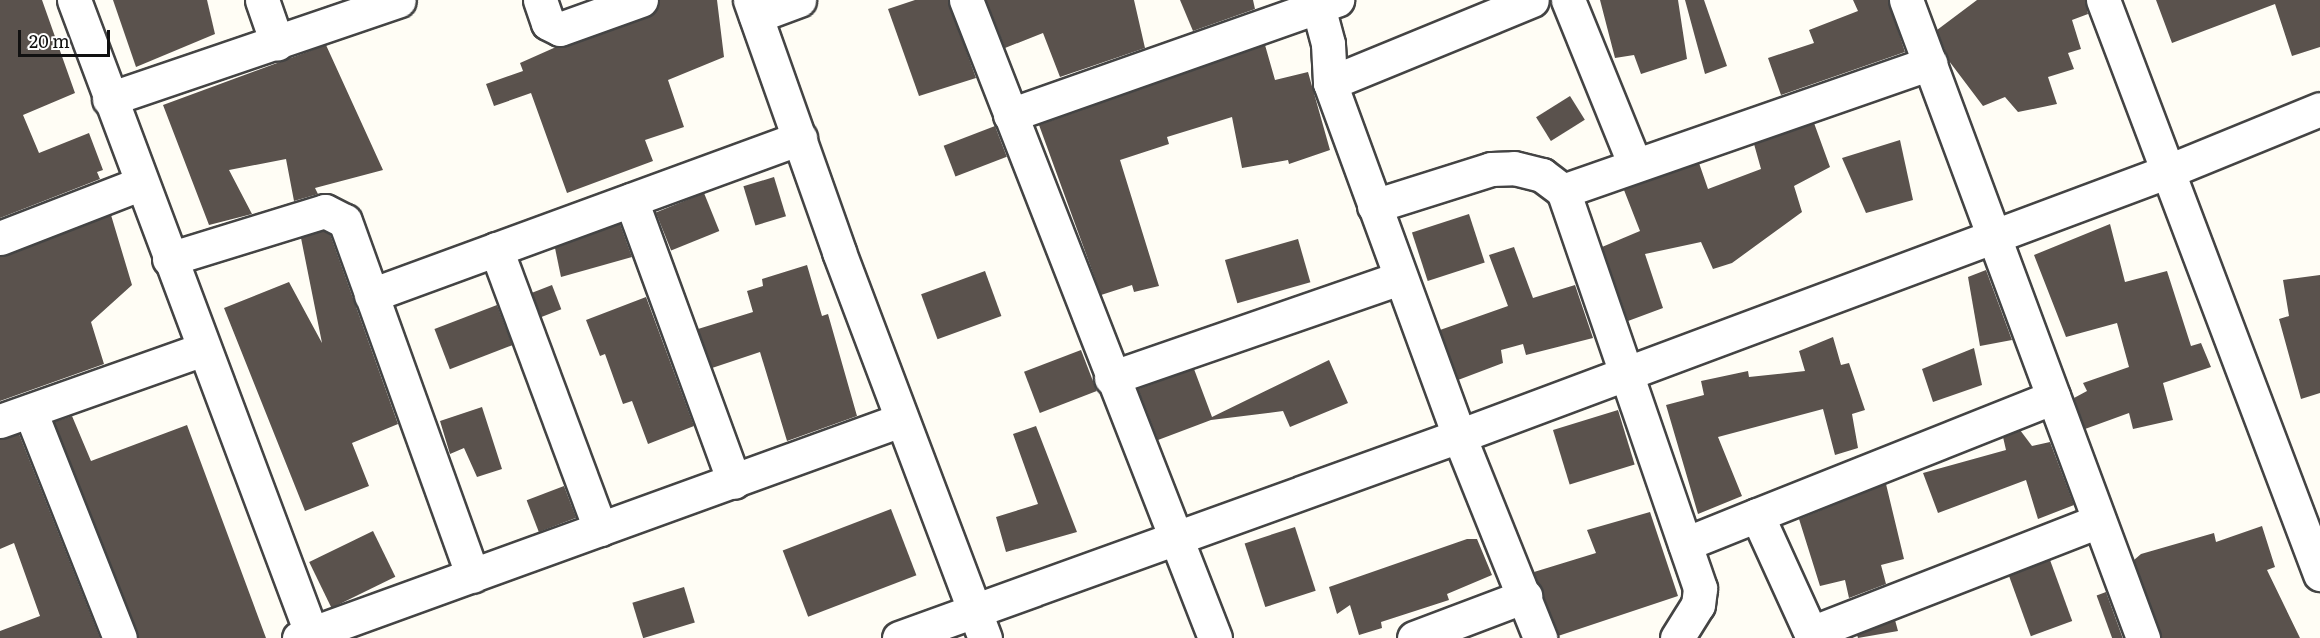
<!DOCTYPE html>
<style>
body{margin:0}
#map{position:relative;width:2320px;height:638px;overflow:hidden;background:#fffdf5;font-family:Literata,serif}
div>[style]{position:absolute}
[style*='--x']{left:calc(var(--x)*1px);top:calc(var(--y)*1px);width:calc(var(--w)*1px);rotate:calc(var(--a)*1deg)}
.building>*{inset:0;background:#5a524d;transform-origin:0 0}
.roads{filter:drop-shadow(2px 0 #444) drop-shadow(-2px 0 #444) drop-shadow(0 2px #444) drop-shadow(0 -2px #444)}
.minor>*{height:33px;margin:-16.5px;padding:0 16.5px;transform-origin:16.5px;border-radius:16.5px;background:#fff}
span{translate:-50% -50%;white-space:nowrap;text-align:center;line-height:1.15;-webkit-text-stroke:6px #fff;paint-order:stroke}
.scale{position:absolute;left:18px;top:30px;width:92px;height:27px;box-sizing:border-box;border:3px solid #111;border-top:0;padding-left:8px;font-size:18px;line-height:21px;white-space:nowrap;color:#111;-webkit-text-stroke:4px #fff;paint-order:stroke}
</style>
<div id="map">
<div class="building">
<div style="clip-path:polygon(0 0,42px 0,75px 93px,23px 115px,39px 153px,89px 133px,103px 170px,97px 172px,100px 179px,0 218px)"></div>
<div style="clip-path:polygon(113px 0,207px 0,215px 34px,136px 67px)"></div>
<div style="clip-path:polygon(659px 0,717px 0,724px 57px,668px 80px,684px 127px,645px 140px,653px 161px,567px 193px,531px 93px,494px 106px,486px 84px,523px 71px,520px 63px,556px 47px,647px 18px)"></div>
<div style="clip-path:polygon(915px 0,948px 0,976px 78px,919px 96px,888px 9px)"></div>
<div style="clip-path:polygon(986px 0,1134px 0,1145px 48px,1060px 77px,1043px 33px,1005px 48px)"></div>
<div style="clip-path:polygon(1180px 0,1253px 0,1255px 9px,1193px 31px)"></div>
<div style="clip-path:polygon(1600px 0,1678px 0,1687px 59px,1641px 74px,1634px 55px,1615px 58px)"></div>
<div style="clip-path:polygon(1685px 0,1704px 0,1727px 66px,1705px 74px)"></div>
<div style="clip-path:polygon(1853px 0,1888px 0,1905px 52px,1781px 95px,1768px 58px,1814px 43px,1809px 30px,1858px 11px)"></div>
<div style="clip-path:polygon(1977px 0,2085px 0,2088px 14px,2072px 20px,2081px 49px,2068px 53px,2074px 69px,2048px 77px,2057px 104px,2018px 112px,2005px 97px,1983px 106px,1949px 61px,1937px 30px)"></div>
<div style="clip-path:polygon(2156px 0,2320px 0,2320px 47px,2292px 56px,2275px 4px,2172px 43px)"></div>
<div style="clip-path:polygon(326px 45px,383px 170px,315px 188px,318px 194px,294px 201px,286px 159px,229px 170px,252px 214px,209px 225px,163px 105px)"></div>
<div style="clip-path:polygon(1265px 45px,1275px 80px,1308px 72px,1330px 150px,1289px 164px,1288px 160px,1242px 168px,1232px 117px,1167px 137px,1169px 144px,1120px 160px,1159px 286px,1134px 292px,1132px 285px,1101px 295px,1039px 125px)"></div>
<div style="left:1570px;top:96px;width:28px;height:40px;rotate:58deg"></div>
<div style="clip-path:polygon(1814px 123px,1830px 167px,1794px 186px,1802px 212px,1732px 263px,1713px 269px,1701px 242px,1645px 254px,1663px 308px,1628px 321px,1602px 247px,1640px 231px,1624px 190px,1699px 163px,1708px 189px,1761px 169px,1754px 144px)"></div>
<div style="left:995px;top:126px;width:33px;height:55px;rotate:69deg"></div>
<div style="clip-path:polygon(1900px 140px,1913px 200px,1866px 213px,1842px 158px)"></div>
<div style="left:774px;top:177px;width:41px;height:32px;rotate:73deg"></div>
<div style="left:704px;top:193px;width:41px;height:52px;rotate:68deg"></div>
<div style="left:1469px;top:214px;width:51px;height:60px;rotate:72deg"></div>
<div style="clip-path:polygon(111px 215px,132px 285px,91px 322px,104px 364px,0 401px,0 256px)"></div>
<div style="clip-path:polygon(620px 224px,632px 257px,561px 277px,555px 248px)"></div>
<div style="clip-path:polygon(2110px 224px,2125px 282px,2167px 271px,2191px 346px,2201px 343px,2211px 367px,2163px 383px,2173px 420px,2133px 429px,2129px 413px,2085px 429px,2074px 398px,2087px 391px,2083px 383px,2129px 367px,2117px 323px,2066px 337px,2034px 255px)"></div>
<div style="clip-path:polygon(323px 231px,330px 234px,398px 424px,352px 443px,369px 486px,305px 511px,224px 308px,289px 282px,322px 343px,301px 238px)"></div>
<div style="left:1298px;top:239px;width:45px;height:76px;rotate:74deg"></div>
<div style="clip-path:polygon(1514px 247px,1533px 298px,1575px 285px,1593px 338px,1526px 355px,1523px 344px,1501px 350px,1503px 363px,1458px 380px,1440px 330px,1508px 306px,1489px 255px)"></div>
<div style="clip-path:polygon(807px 265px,822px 316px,828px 314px,857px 416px,787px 441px,760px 352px,712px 368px,698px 329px,753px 312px,747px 291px,763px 286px,762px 279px)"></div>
<div style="clip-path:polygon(1986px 270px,2012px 340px,1980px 346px,1968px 277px)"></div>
<div style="left:985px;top:271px;width:48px;height:68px;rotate:70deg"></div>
<div style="clip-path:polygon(2320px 275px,2320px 393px,2301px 399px,2279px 319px,2289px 316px,2283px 280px)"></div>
<div style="left:552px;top:285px;width:26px;height:22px;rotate:69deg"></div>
<div style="clip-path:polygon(646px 297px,694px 426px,648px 444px,632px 401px,623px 404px,605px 354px,600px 356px,586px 320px)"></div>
<div style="left:497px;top:305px;width:43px;height:67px;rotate:69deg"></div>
<div style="clip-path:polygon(1833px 337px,1841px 365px,1849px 363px,1865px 410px,1852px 414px,1858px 448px,1835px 455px,1823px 409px,1718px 437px,1742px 496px,1698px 514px,1666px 405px,1704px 395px,1701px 381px,1748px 371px,1749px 377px,1805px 371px,1799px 351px)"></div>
<div style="clip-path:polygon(1974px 348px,1982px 385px,1933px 402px,1922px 369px)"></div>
<div style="left:1081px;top:350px;width:44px;height:61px;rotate:69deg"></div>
<div style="clip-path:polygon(1329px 360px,1348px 403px,1290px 427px,1283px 411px,1211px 420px,1158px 440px,1138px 389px,1194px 369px,1212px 417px)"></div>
<div style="clip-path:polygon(482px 407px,502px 469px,477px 477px,464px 448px,450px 454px,440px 421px)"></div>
<div style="left:1618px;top:410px;width:57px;height:68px;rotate:73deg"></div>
<div style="clip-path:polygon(72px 416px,91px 461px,187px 425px,266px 638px,138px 638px,54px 422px)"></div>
<div style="clip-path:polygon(1036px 426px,1077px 532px,1006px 552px,996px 517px,1038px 504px,1013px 434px)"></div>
<div style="clip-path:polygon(2020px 430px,2032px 446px,2050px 442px,2074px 505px,2038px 519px,2026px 480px,1938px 513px,1923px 473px,2006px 450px,2003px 437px)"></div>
<div style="clip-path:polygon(19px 434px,100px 638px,0 638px,0 631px,40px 616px,14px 543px,0 549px,0 439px)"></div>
<div style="clip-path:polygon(1886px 484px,1904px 559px,1881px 565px,1886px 584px,1849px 598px,1845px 580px,1820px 586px,1799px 519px)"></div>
<div style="left:564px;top:486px;width:34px;height:40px;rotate:69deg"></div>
<div style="left:891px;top:509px;width:71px;height:116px;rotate:69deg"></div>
<div style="clip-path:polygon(1650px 512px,1678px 596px,1558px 636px,1534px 572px,1596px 553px,1587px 530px)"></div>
<div style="clip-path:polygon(2262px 526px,2275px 567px,2267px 570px,2300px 638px,2161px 638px,2134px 560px,2141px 554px,2214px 533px,2216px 542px)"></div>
<div style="left:1295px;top:527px;width:67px;height:53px;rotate:72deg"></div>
<div style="left:373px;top:531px;width:51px;height:71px;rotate:64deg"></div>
<div style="clip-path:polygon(1467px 539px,1477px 539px,1492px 575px,1447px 594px,1449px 600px,1381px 622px,1382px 628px,1359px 635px,1350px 605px,1337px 614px,1329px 587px)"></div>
<div style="left:2050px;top:560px;width:65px;height:44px;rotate:70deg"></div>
<div style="left:684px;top:587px;width:37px;height:54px;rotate:73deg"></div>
<div style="left:2106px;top:592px;width:49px;height:10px;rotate:70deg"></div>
<div style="clip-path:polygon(1895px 620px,1898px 631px,1858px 638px,1857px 635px)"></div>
</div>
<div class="roads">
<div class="minor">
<div style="--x:74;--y:0;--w:681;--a:69.46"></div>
<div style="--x:262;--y:0;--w:46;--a:70.8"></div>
<div style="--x:540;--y:0;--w:24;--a:71"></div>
<div style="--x:548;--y:23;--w:13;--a:27"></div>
<div style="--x:560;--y:29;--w:86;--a:-19.7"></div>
<div style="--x:750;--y:0;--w:267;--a:70.5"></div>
<div style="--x:839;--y:252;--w:413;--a:69.3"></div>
<div style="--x:966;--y:0;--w:685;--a:68.68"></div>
<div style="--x:1568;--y:0;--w:178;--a:67.9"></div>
<div style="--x:1906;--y:0;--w:681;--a:69.62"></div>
<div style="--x:2103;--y:0;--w:614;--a:69.29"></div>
<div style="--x:1319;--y:10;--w:35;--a:75"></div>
<div style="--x:1328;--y:44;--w:39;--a:87"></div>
<div style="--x:1330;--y:83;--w:376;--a:69.9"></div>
<div style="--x:1459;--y:436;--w:218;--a:68.1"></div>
<div style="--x:756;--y:16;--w:46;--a:-20.4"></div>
<div style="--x:1330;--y:83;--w:218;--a:-22.3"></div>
<div style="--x:109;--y:99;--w:306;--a:-18.8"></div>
<div style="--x:1010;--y:115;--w:347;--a:-19.4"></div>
<div style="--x:631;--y:200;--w:300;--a:69.9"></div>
<div style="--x:1374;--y:206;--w:123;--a:-17.5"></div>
<div style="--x:1491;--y:169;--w:23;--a:-2"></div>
<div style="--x:1514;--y:168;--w:29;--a:14"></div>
<div style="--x:1542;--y:175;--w:26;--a:37"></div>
<div style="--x:0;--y:238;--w:152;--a:-21.2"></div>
<div style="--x:496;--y:249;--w:299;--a:69.6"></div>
<div style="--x:169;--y:259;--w:163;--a:-17.1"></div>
<div style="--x:325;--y:211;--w:22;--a:27"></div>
<div style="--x:345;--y:221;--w:377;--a:70.2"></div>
<div style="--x:371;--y:295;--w:457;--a:-20.1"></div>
<div style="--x:1111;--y:378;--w:306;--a:-19.1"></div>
<div style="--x:30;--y:411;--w:244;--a:68.4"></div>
<div style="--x:0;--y:421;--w:215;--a:-19.5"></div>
<div style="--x:1685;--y:544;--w:78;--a:-21.9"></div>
<div style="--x:1811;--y:633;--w:309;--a:-21.3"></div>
<div style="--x:299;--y:638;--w:640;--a:-19.91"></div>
<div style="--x:899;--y:638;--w:595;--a:-19.84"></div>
<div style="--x:1459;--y:436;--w:755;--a:-20.48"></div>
<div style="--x:2166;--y:172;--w:166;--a:-22.2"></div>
<div style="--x:1414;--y:638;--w:119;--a:-20.7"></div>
<div style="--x:1677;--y:638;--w:39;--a:-58"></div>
<div style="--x:1698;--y:605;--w:17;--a:-83"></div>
<div style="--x:1700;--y:588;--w:420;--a:-109"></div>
<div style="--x:1563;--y:191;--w:389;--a:-19.2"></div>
<div style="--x:1813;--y:638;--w:135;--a:-114.5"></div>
<div style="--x:1757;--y:515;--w:319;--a:-21.7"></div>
</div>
</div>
<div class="scale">20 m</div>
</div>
